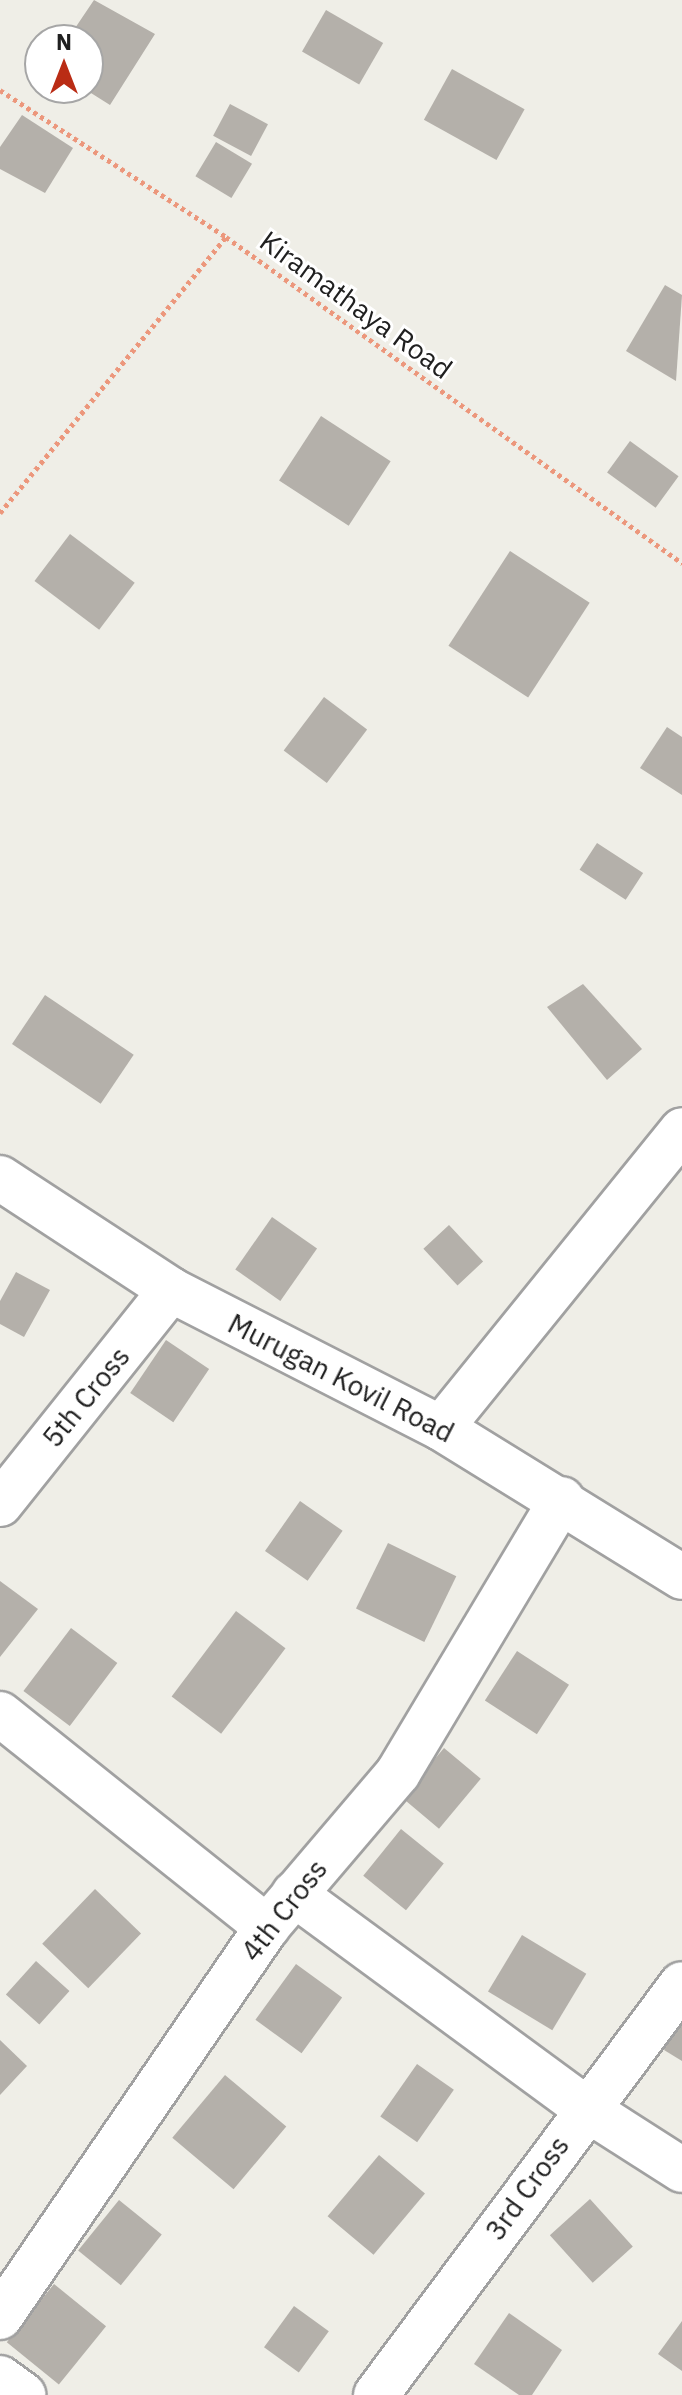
<!DOCTYPE html>
<style>
body{margin:0}
#map{position:relative;width:682px;height:2395px;overflow:hidden;background:#efeee7;font-family:"IBM Plex Sans",sans-serif}
div>[style]{position:absolute}
[style*='--x']{left:calc(var(--x)*1px);top:calc(var(--y)*1px);width:calc(var(--w)*1px);rotate:calc(var(--a)*1deg)}
.building>*{inset:0;background:#b4b0aa;transform-origin:0 0}
.path>*{height:5px;margin-top:-2.5px;transform-origin:0;background:repeating-linear-gradient(90deg,#ec977c 0 4px,transparent 0 8px)}
.roads{filter:drop-shadow(2px 0 #a1a1a1) drop-shadow(-2px 0 #a1a1a1) drop-shadow(0 2px #a1a1a1) drop-shadow(0 -2px #a1a1a1)}
.street>*{height:44px;margin:-22px;padding:0 22px;transform-origin:22px;border-radius:22px;background:#fff}
span{translate:-50% -50%;white-space:nowrap;text-align:center;line-height:1.15;-webkit-text-stroke:6px #fff;paint-order:stroke}
.street-label{font-size:28px;color:#202020}
.north{position:absolute;left:24px;top:24px;width:80px;height:80px;box-sizing:border-box;background:#fff;border:2px solid #a6a6a6;border-radius:50%;rotate:0deg;font-size:22px;font-weight:700;line-height:32px;text-align:center;color:#202020}
.north::after{content:'';display:block;margin:auto;width:28px;height:36px;background:#ba2c15;clip-path:polygon(50% 0,100% 100%,50% 72%,0 100%)}
</style>
<div id="map">
<div class="building">
<div style="clip-path:polygon(94px 0,155px 34px,110px 105px,83px 88px,88px 40px,67px 40px)"></div>
<div style="left:326px;top:10px;width:66px;height:48px;rotate:30deg"></div>
<div style="left:452px;top:69px;width:83px;height:58px;rotate:29deg"></div>
<div style="left:230px;top:104px;width:43px;height:36px;rotate:28deg"></div>
<div style="clip-path:polygon(22px 115px,73px 148px,45px 193px,0 169px,0 147px)"></div>
<div style="left:216px;top:142px;width:42px;height:40px;rotate:31deg"></div>
<div style="clip-path:polygon(665px 285px,682px 295px,676px 381px,626px 351px)"></div>
<div style="left:321px;top:416px;width:83px;height:77px;rotate:33deg"></div>
<div style="left:630px;top:441px;width:60px;height:39px;rotate:36deg"></div>
<div style="left:70px;top:534px;width:81px;height:59px;rotate:37deg"></div>
<div style="left:510px;top:551px;width:95px;height:113px;rotate:33deg"></div>
<div style="left:324px;top:697px;width:54px;height:67px;rotate:37deg"></div>
<div style="clip-path:polygon(667px 727px,682px 737px,682px 795px,640px 768px)"></div>
<div style="left:597px;top:843px;width:55px;height:32px;rotate:33deg"></div>
<div style="clip-path:polygon(583px 984px,642px 1049px,607px 1080px,547px 1007px)"></div>
<div style="left:45px;top:995px;width:107px;height:59px;rotate:34deg"></div>
<div style="left:272px;top:1217px;width:55px;height:64px;rotate:35deg"></div>
<div style="left:449px;top:1225px;width:50px;height:35px;rotate:47deg"></div>
<div style="clip-path:polygon(16px 1272px,50px 1290px,24px 1337px,0 1324px,0 1301px)"></div>
<div style="left:166px;top:1340px;width:52px;height:64px;rotate:34deg"></div>
<div style="left:300px;top:1501px;width:52px;height:61px;rotate:35deg"></div>
<div style="left:388px;top:1543px;width:76px;height:73px;rotate:26deg"></div>
<div style="clip-path:polygon(0 1581px,38px 1609px,0 1657px)"></div>
<div style="left:236px;top:1611px;width:62px;height:107px;rotate:37deg"></div>
<div style="left:71px;top:1628px;width:58px;height:79px;rotate:37deg"></div>
<div style="left:517px;top:1651px;width:62px;height:59px;rotate:33deg"></div>
<div style="left:444px;top:1748px;width:48px;height:65px;rotate:40deg"></div>
<div style="left:401px;top:1829px;width:55px;height:60px;rotate:39deg"></div>
<div style="left:95px;top:1889px;width:64px;height:76px;rotate:44deg"></div>
<div style="left:522px;top:1935px;width:75px;height:66px;rotate:31deg"></div>
<div style="left:36px;top:1961px;width:45px;height:45px;rotate:42deg"></div>
<div style="left:296px;top:1964px;width:57px;height:69px;rotate:36deg"></div>
<div style="clip-path:polygon(682px 2018px,682px 2061px,664px 2050px)"></div>
<div style="clip-path:polygon(0 2040px,27px 2066px,0 2095px)"></div>
<div style="left:417px;top:2064px;width:45px;height:64px;rotate:35deg"></div>
<div style="left:225px;top:2075px;width:80px;height:82px;rotate:40deg"></div>
<div style="left:379px;top:2155px;width:60px;height:80px;rotate:40deg"></div>
<div style="left:590px;top:2199px;width:64px;height:54px;rotate:48deg"></div>
<div style="left:119px;top:2200px;width:55px;height:65px;rotate:39deg"></div>
<div style="left:54px;top:2284px;width:67px;height:75px;rotate:39deg"></div>
<div style="left:294px;top:2306px;width:43px;height:51px;rotate:36deg"></div>
<div style="clip-path:polygon(509px 2313px,562px 2350px,532px 2395px,519px 2395px,474px 2364px)"></div>
<div style="clip-path:polygon(682px 2321px,682px 2371px,658px 2354px)"></div>
</div>
<div class="path">
<div style="--x:0;--y:90;--w:270;--a:33"></div>
<div style="--x:226;--y:237;--w:561;--a:35.56"></div>
<div style="--x:0;--y:513;--w:357;--a:-50.7"></div>
</div>
<div class="roads">
<div class="street">
<div style="--x:0;--y:1178;--w:204;--a:33.2"></div>
<div style="--x:171;--y:1290;--w:303;--a:27.1"></div>
<div style="--x:441;--y:1428;--w:283;--a:31.7"></div>
<div style="--x:441;--y:1428;--w:383;--a:-51"></div>
<div style="--x:0;--y:1504;--w:274;--a:-51.4"></div>
<div style="--x:0;--y:1714;--w:342;--a:38.6"></div>
<div style="--x:294;--y:1894;--w:361;--a:36.3"></div>
<div style="--x:585;--y:2108;--w:115;--a:32.6"></div>
<div style="--x:0;--y:2317;--w:473;--a:-55.6"></div>
<div style="--x:267;--y:1927;--w:202;--a:-49.6"></div>
<div style="--x:398;--y:1773;--w:319;--a:-59.1"></div>
<div style="--x:0;--y:2378;--w:29;--a:36"></div>
<div style="--x:376;--y:2395;--w:512;--a:-53.33"></div>
</div>
</div>
<div class="street-label">
<span style="left:356px;top:305px;rotate:36deg">Kiramathaya Road</span>
<span style="left:341px;top:1378px;rotate:27deg">Murugan Kovil Road</span>
<span style="left:86px;top:1397px;rotate:-51deg">5th Cross</span>
<span style="left:284px;top:1910px;rotate:-52deg">4th Cross</span>
<span style="left:527px;top:2188px;rotate:-54deg">3rd Cross</span>
</div>
<div class="north">N</div>
</div>
